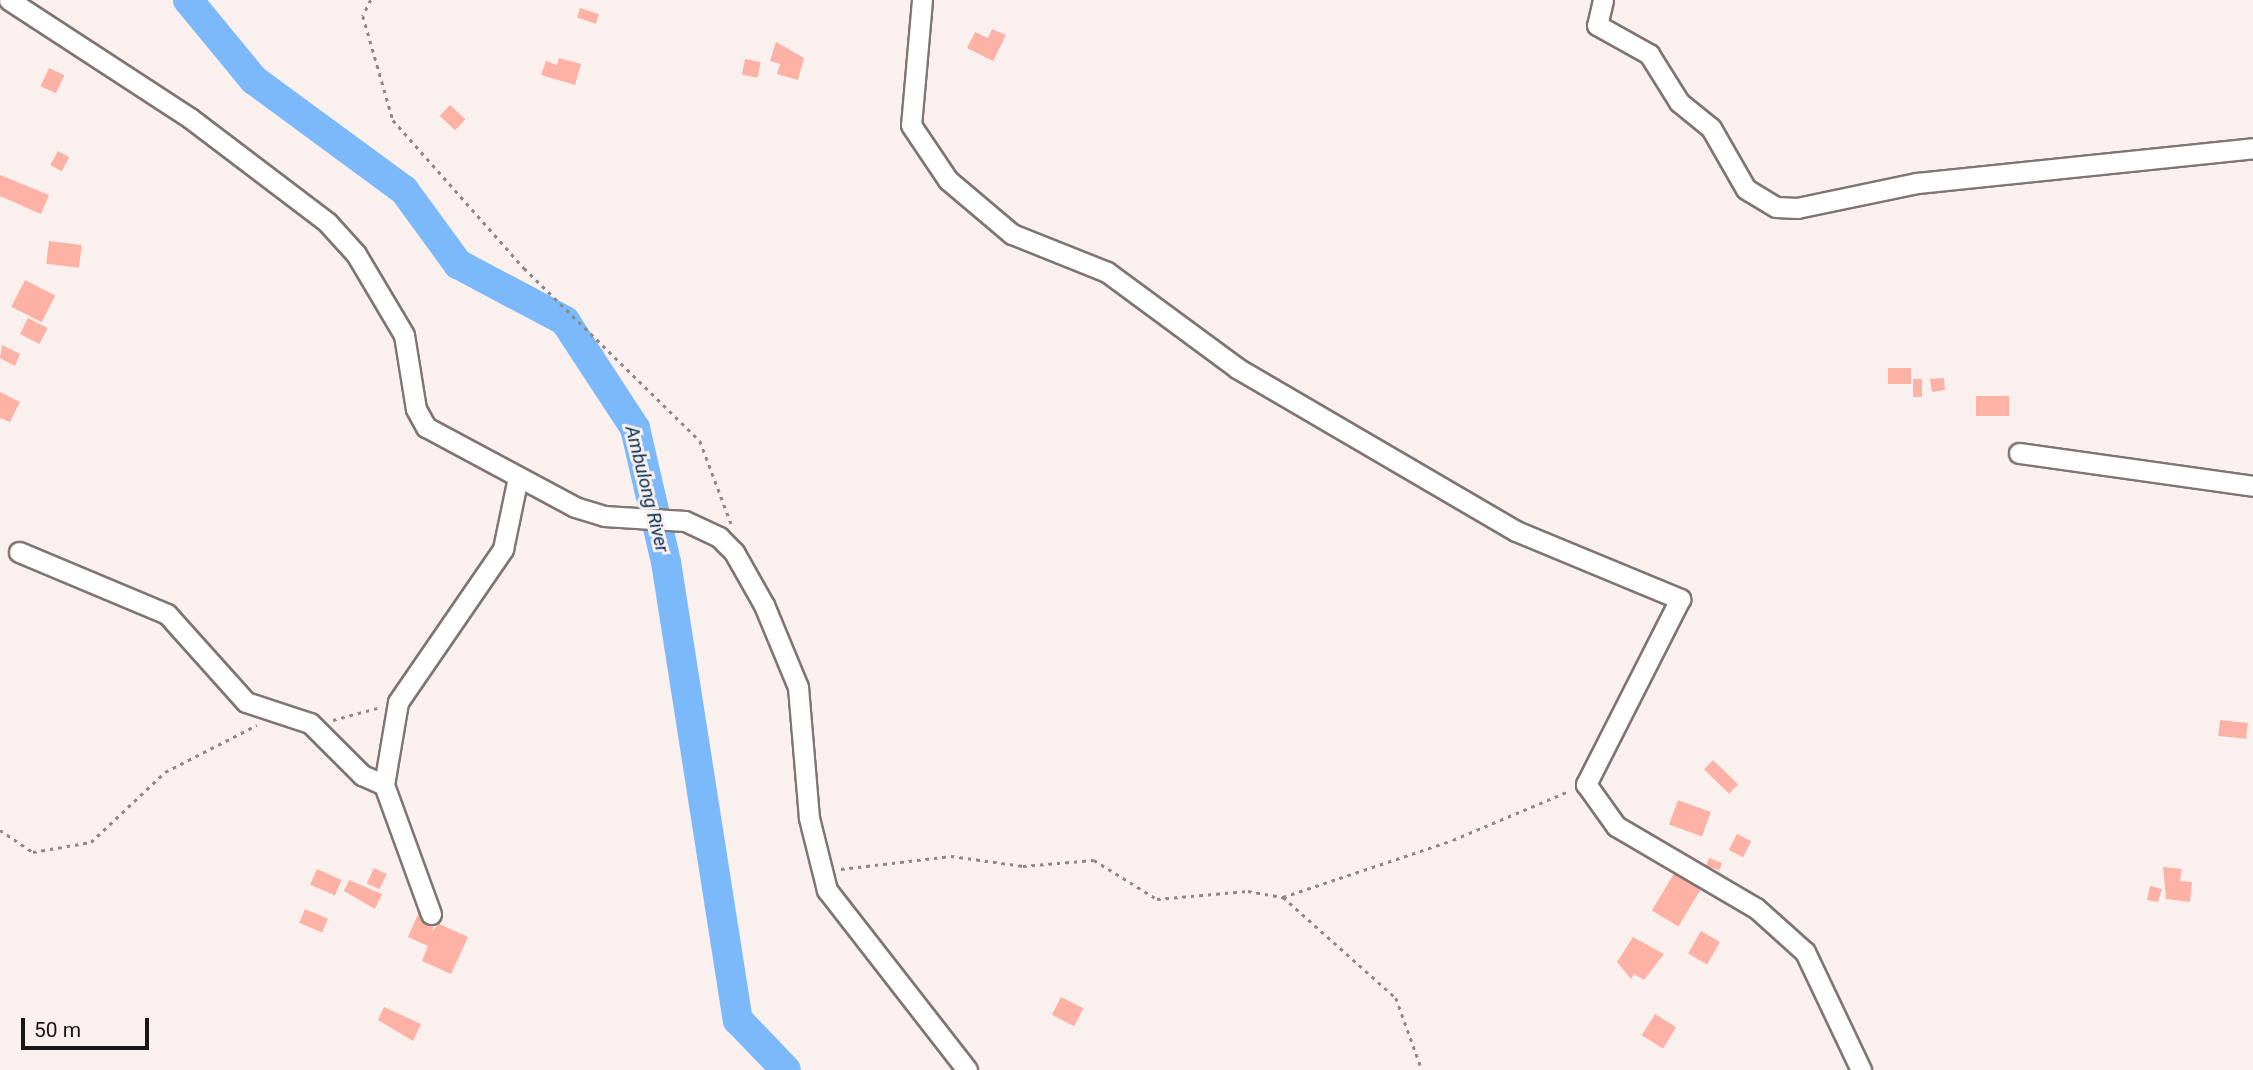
<!DOCTYPE html>
<style>
body{margin:0}
#map{position:relative;width:2253px;height:1070px;overflow:hidden;background:#faf0ee;font-family:Roboto,sans-serif}
div>[style]{position:absolute}
[style*='--x']{left:calc(var(--x)*1px);top:calc(var(--y)*1px);width:calc(var(--w)*1px);rotate:calc(var(--a)*1deg)}
.river>*{height:30px;margin:-15px;padding:0 15px;transform-origin:15px;border-radius:15px;background:#7bb9fb}
.building>*{inset:0;background:#feb2a5;transform-origin:0 0}
.path>*{height:2.5px;margin-top:-1.25px;transform-origin:0;background:repeating-linear-gradient(90deg,#8f8887 0 3.5px,transparent 0 8.5px)}
.roads{filter:drop-shadow(2px 0 #7e7574) drop-shadow(-2px 0 #7e7574) drop-shadow(0 2px #7e7574) drop-shadow(0 -2px #7e7574)}
.minor>*{height:19px;margin:-9.5px;padding:0 9.5px;transform-origin:9.5px;border-radius:9.5px;background:#fff}
span{translate:-50% -50%;white-space:nowrap;text-align:center;line-height:1.15;-webkit-text-stroke:6px #faf0ee;paint-order:stroke}
.water-label{font-size:19px;color:#002b53;font-style:italic}
.scale{position:absolute;left:21px;top:1018px;width:128px;height:32px;box-sizing:border-box;border:4px solid #1a1616;border-top:0;padding-left:9px;font-size:21px;line-height:24px;white-space:nowrap;color:#1a1616;-webkit-text-stroke:5px #faf0ee;paint-order:stroke}
</style>
<div id="map">
<div class="river">
<div style="--x:188;--y:0;--w:104;--a:50.5"></div>
<div style="--x:254;--y:80;--w:186;--a:36.3"></div>
<div style="--x:404;--y:190;--w:92;--a:53.9"></div>
<div style="--x:458;--y:264;--w:121;--a:28"></div>
<div style="--x:565;--y:321;--w:128;--a:56.8"></div>
<div style="--x:635;--y:428;--w:138;--a:77"></div>
<div style="--x:666;--y:562;--w:464;--a:81.1"></div>
<div style="--x:738;--y:1020;--w:69;--a:46.2"></div>
</div>
<div class="building">
<div style="left:580px;top:8px;width:20px;height:10px;rotate:18deg"></div>
<div style="clip-path:polygon(992px 29px,1006px 35px,993px 61px,967px 48px,975px 32px,988px 38px)"></div>
<div style="clip-path:polygon(776px 42px,804px 58px,798px 80px,777px 74px,780px 64px,770px 61px)"></div>
<div style="clip-path:polygon(559px 58px,581px 64px,575px 85px,541px 75px,546px 61px,557px 65px)"></div>
<div style="left:745px;top:59px;width:16px;height:16px;rotate:11deg"></div>
<div style="left:49px;top:68px;width:17px;height:20px;rotate:25deg"></div>
<div style="left:450px;top:105px;width:21px;height:15px;rotate:43deg"></div>
<div style="left:58px;top:151px;width:13px;height:16px;rotate:29deg"></div>
<div style="clip-path:polygon(0 175px,49px 195px,41px 214px,0 196px)"></div>
<div style="left:49px;top:241px;width:33px;height:23px;rotate:7deg"></div>
<div style="left:25px;top:280px;width:34px;height:30px;rotate:27deg"></div>
<div style="left:28px;top:318px;width:22px;height:18px;rotate:27deg"></div>
<div style="clip-path:polygon(2px 345px,20px 354px,15px 366px,0 358px)"></div>
<div style="left:1888px;top:368px;width:23px;height:16px"></div>
<div style="clip-path:polygon(1944px 378px,1945px 390px,1932px 392px,1930px 379px)"></div>
<div style="left:1913px;top:379px;width:9px;height:18px"></div>
<div style="clip-path:polygon(0 392px,20px 402px,10px 422px,0 418px)"></div>
<div style="left:1976px;top:396px;width:33px;height:20px"></div>
<div style="left:2220px;top:720px;width:28px;height:16px;rotate:6deg"></div>
<div style="left:1713px;top:760px;width:35px;height:13px;rotate:44deg"></div>
<div style="left:1678px;top:800px;width:35px;height:26px;rotate:20deg"></div>
<div style="left:1737px;top:834px;width:16px;height:18px;rotate:27deg"></div>
<div style="left:1709px;top:858px;width:14px;height:8px;rotate:21deg"></div>
<div style="clip-path:polygon(2163px 867px,2182px 869px,2180px 881px,2192px 882px,2190px 902px,2166px 899px)"></div>
<div style="left:374px;top:868px;width:14px;height:17px;rotate:25deg"></div>
<div style="left:317px;top:869px;width:27px;height:17px;rotate:24deg"></div>
<div style="left:1675px;top:872px;width:31px;height:45px;rotate:31deg"></div>
<div style="clip-path:polygon(349px 880px,382px 894px,375px 909px,344px 891px)"></div>
<div style="clip-path:polygon(2150px 886px,2162px 889px,2158px 902px,2147px 900px)"></div>
<div style="left:305px;top:909px;width:25px;height:15px;rotate:23deg"></div>
<div style="clip-path:polygon(419px 912px,437px 920px,432px 931px,439px 924px,468px 937px,451px 974px,422px 961px,428px 946px,408px 937px)"></div>
<div style="left:1701px;top:931px;width:22px;height:26px;rotate:30deg"></div>
<div style="clip-path:polygon(1633px 937px,1664px 954px,1644px 980px,1634px 974px,1631px 979px,1617px 962px)"></div>
<div style="left:1061px;top:997px;width:25px;height:20px;rotate:27deg"></div>
<div style="clip-path:polygon(384px 1007px,421px 1024px,413px 1041px,378px 1020px)"></div>
<div style="left:1655px;top:1014px;width:25px;height:25px;rotate:32deg"></div>
</div>
<div class="path">
<div style="--x:371;--y:0;--w:18;--a:117"></div>
<div style="--x:363;--y:16;--w:108;--a:73.9"></div>
<div style="--x:393;--y:120;--w:198;--a:48.5"></div>
<div style="--x:524;--y:268;--w:247;--a:44.5"></div>
<div style="--x:700;--y:441;--w:88;--a:69.3"></div>
<div style="--x:333;--y:720;--w:46;--a:-15.3"></div>
<div style="--x:0;--y:830;--w:40;--a:34"></div>
<div style="--x:33;--y:852;--w:59;--a:-9.8"></div>
<div style="--x:91;--y:842;--w:102;--a:-43.4"></div>
<div style="--x:165;--y:772;--w:103;--a:-27.1"></div>
<div style="--x:841;--y:869;--w:111;--a:-6.7"></div>
<div style="--x:951;--y:856;--w:73;--a:7.9"></div>
<div style="--x:1023;--y:866;--w:71;--a:-4.8"></div>
<div style="--x:1094;--y:860;--w:74;--a:31.8"></div>
<div style="--x:1157;--y:899;--w:91;--a:-5"></div>
<div style="--x:1248;--y:891;--w:36;--a:10"></div>
<div style="--x:1283;--y:897;--w:152;--a:41.8"></div>
<div style="--x:1396;--y:998;--w:77;--a:70.1"></div>
<div style="--x:1283;--y:897;--w:179;--a:-18.5"></div>
<div style="--x:1453;--y:840;--w:126;--a:-22.9"></div>
</div>
<div class="roads">
<div class="minor">
<div style="--x:9;--y:0;--w:216;--a:33.1"></div>
<div style="--x:190;--y:118;--w:172;--a:37.2"></div>
<div style="--x:327;--y:222;--w:43;--a:47.8"></div>
<div style="--x:356;--y:254;--w:94;--a:59.3"></div>
<div style="--x:404;--y:335;--w:75;--a:80.8"></div>
<div style="--x:416;--y:409;--w:21;--a:61"></div>
<div style="--x:426;--y:427;--w:169;--a:28.2"></div>
<div style="--x:575;--y:507;--w:30;--a:17"></div>
<div style="--x:604;--y:516;--w:81;--a:3.5"></div>
<div style="--x:685;--y:521;--w:38;--a:25"></div>
<div style="--x:719;--y:537;--w:21;--a:45"></div>
<div style="--x:734;--y:552;--w:61;--a:60.5"></div>
<div style="--x:764;--y:605;--w:89;--a:67.5"></div>
<div style="--x:798;--y:687;--w:131;--a:85.2"></div>
<div style="--x:809;--y:818;--w:74;--a:76"></div>
<div style="--x:827;--y:890;--w:228;--a:52.1"></div>
<div style="--x:922;--y:0;--w:125;--a:95"></div>
<div style="--x:911;--y:125;--w:66;--a:56.1"></div>
<div style="--x:948;--y:180;--w:84;--a:40.2"></div>
<div style="--x:1012;--y:234;--w:102;--a:21.8"></div>
<div style="--x:1107;--y:272;--w:162;--a:36.4"></div>
<div style="--x:1237;--y:368;--w:323;--a:30.3"></div>
<div style="--x:1516;--y:531;--w:178;--a:22.5"></div>
<div style="--x:1680;--y:599;--w:208;--a:116.9"></div>
<div style="--x:1586;--y:784;--w:52;--a:54.5"></div>
<div style="--x:1616;--y:826;--w:162;--a:30.4"></div>
<div style="--x:1756;--y:908;--w:66;--a:41.9"></div>
<div style="--x:1805;--y:952;--w:131;--a:64.6"></div>
<div style="--x:1603;--y:0;--w:26;--a:103"></div>
<div style="--x:1597;--y:25;--w:60;--a:29.1"></div>
<div style="--x:1649;--y:54;--w:57;--a:58"></div>
<div style="--x:1679;--y:102;--w:41;--a:39.1"></div>
<div style="--x:1711;--y:128;--w:70;--a:60.2"></div>
<div style="--x:1746;--y:189;--w:35;--a:31"></div>
<div style="--x:1776;--y:207;--w:21;--a:3"></div>
<div style="--x:1797;--y:208;--w:123;--a:-11.8"></div>
<div style="--x:1917;--y:183;--w:338;--a:-5.9"></div>
<div style="--x:2019;--y:453;--w:236;--a:8"></div>
<div style="--x:19;--y:552;--w:160;--a:22.7"></div>
<div style="--x:167;--y:614;--w:118;--a:48.1"></div>
<div style="--x:246;--y:702;--w:67;--a:18.2"></div>
<div style="--x:310;--y:723;--w:74;--a:45"></div>
<div style="--x:362;--y:775;--w:24;--a:24"></div>
<div style="--x:431;--y:914;--w:137;--a:-110"></div>
<div style="--x:384;--y:785;--w:84;--a:-80.4"></div>
<div style="--x:398;--y:702;--w:186;--a:-55.5"></div>
<div style="--x:503;--y:549;--w:74;--a:-78.2"></div>
</div>
</div>
<div class="water-label">
<span style="left:647px;top:489px;rotate:76deg">Ambulong River</span>
</div>
<div class="scale">50 m</div>
</div>
